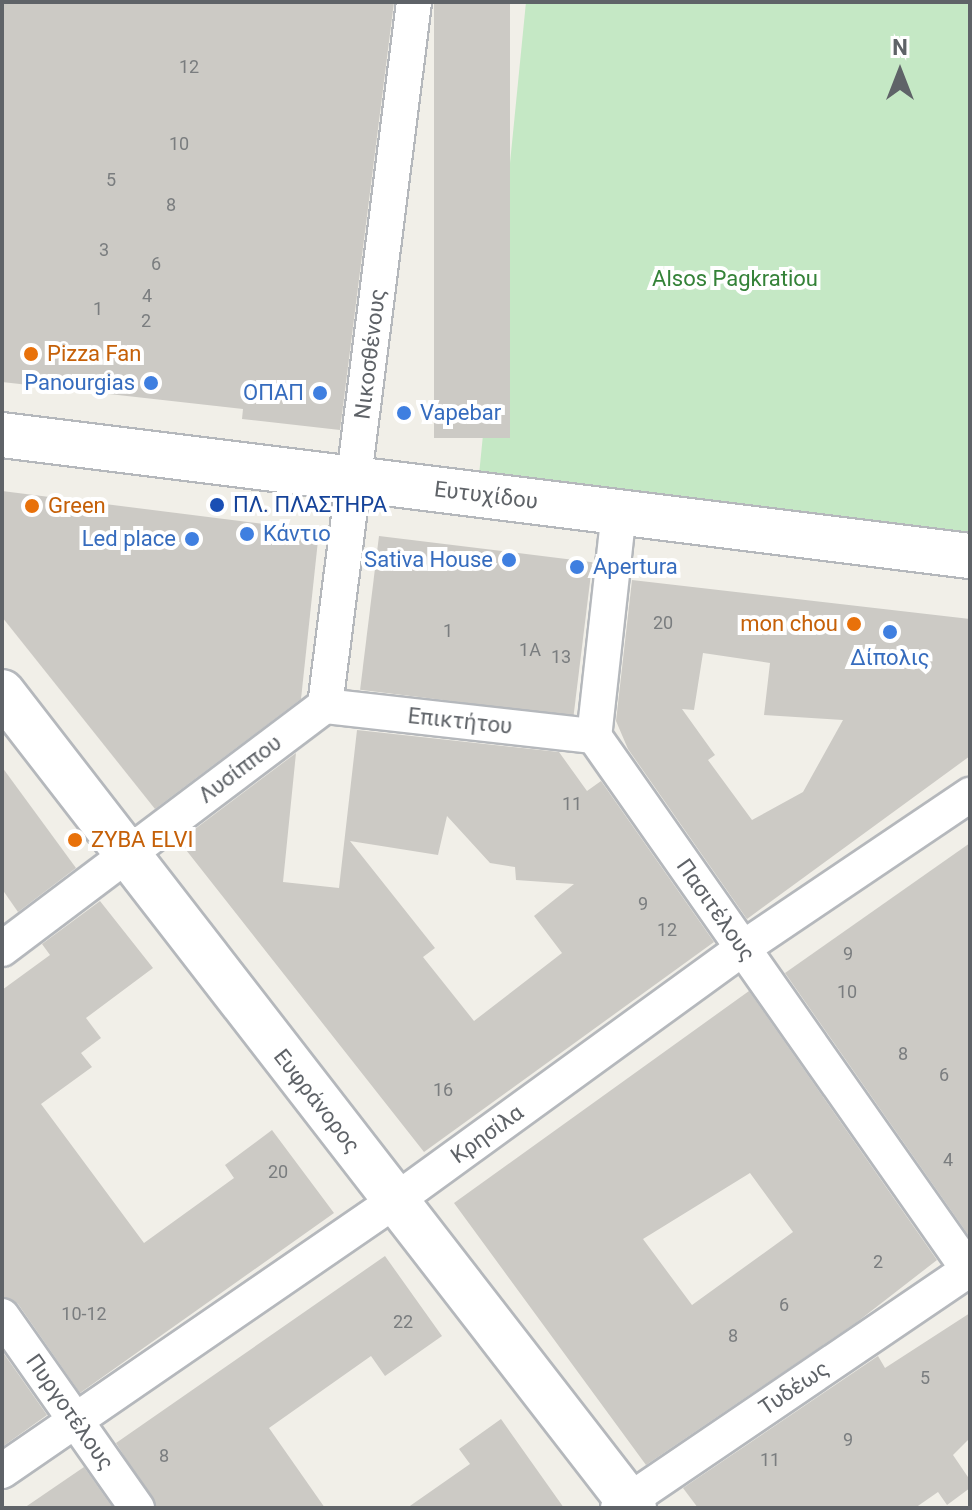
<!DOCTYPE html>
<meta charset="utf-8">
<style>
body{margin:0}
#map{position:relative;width:972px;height:1510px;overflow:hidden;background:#f1efe8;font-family:Roboto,sans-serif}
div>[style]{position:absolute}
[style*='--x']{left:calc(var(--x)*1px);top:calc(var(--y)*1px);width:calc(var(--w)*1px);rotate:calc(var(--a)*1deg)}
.green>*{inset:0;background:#c5e8c5}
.building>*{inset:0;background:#cccac5;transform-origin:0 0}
.roads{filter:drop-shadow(2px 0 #b5b8bc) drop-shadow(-2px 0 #b5b8bc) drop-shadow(0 2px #b5b8bc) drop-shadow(0 -2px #b5b8bc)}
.street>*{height:34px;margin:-17px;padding:0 17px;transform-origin:17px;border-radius:17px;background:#fff}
.secondary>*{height:44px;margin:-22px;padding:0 22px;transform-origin:22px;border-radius:22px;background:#fff}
.dots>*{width:22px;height:22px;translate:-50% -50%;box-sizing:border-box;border:4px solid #fff;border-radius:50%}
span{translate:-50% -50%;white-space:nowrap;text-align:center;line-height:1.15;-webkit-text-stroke:8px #fff;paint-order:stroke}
.number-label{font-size:18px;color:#7a7d7f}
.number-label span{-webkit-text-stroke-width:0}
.park-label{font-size:22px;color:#348238}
.food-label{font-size:22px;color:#c56008}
.left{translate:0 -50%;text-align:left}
.right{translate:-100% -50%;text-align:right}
.street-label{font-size:22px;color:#5f6368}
.shop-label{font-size:22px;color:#366cbe}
.transit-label{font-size:22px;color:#164399}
.frame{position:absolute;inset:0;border:4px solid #5f6368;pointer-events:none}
.north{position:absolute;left:860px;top:32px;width:80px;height:80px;-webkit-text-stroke:6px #fff;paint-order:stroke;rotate:0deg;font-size:22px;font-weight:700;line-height:32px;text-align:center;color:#5f6368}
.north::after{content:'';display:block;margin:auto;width:28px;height:36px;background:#5f6368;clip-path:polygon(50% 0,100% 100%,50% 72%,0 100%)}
</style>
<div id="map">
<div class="green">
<div style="clip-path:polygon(526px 2px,970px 2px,970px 543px,478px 485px)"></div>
</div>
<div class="building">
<div style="clip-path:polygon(2px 2px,394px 2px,340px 430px,242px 419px,243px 409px,2px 382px)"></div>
<div style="left:434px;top:2px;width:76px;height:436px"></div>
<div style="clip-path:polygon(2px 491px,319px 531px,301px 699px,155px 809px,2px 617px)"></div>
<div style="left:379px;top:536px;width:215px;height:155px;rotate:7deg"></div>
<div style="clip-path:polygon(evenodd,632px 580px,970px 619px,970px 756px,747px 919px,628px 749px,616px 721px,632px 580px,703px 653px,770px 663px,764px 715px,843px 720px,803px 792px,752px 820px,708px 760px,715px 755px,682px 709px,694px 710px,703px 653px)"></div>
<div style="clip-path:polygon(evenodd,357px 730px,559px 752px,587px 791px,601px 781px,714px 942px,424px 1152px,179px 841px,296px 753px,283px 882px,339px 888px,357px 730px,447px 816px,490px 863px,515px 867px,516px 880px,574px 884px,534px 916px,562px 953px,474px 1021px,423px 957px,435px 948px,350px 841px,438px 855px,447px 816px)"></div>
<div style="clip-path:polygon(2px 767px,76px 868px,18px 912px,2px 889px)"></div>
<div style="clip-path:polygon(970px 843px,970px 1236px,969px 1236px,785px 973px)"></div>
<div style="clip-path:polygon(100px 901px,153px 968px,86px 1018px,101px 1038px,81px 1053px,92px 1067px,41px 1104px,144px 1243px,234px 1178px,225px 1165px,272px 1130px,334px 1213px,80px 1393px,18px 1304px,2px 1296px,2px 990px,50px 955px,42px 944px)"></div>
<div style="clip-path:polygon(evenodd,749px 991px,937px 1260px,857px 1322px,646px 1465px,454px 1203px,749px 991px,750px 1173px,793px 1232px,692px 1305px,643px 1239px,750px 1173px)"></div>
<div style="clip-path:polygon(385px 1256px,442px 1336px,385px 1376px,371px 1356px,269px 1428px,325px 1508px,157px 1508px,116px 1443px)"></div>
<div style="clip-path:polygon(970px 1313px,970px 1438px,953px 1455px,970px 1480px,970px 1488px,947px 1505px,938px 1492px,915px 1508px,698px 1508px,683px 1488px,878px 1356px,885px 1368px)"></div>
<div style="clip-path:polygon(2px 1351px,47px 1415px,2px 1447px)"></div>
<div style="clip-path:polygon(501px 1419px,564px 1508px,407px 1508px,470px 1464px,459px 1449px)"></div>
<div style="clip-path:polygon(84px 1467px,113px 1508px,24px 1508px)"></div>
</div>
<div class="roads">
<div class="street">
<div style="--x:619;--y:511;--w:226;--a:96.3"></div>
<div style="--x:594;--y:736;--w:651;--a:54.94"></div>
<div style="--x:325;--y:706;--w:710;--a:-82.79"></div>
<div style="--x:325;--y:706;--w:271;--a:6.4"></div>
<div style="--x:2;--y:949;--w:404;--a:-37"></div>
<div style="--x:2;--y:1316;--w:235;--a:54.9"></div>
<div style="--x:2;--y:1471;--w:477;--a:-34.5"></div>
<div style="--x:395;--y:1201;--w:430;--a:-36"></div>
<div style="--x:743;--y:948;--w:274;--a:-34"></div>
<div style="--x:618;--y:1508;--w:425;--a:-34.2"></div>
</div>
<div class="secondary">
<div style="--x:2;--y:435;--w:976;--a:7.13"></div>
<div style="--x:2;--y:692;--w:1032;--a:52.24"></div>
</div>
</div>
<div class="dots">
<div style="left:31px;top:354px;background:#e8710a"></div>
<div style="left:151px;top:383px;background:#3f7fe0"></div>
<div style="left:320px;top:393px;background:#3f7fe0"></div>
<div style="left:404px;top:413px;background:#3f7fe0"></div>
<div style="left:217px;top:505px;background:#1a4fb4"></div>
<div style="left:32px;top:506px;background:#e8710a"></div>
<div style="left:247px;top:534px;background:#3f7fe0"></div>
<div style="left:192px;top:539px;background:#3f7fe0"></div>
<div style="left:509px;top:560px;background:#3f7fe0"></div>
<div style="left:577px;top:567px;background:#3f7fe0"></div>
<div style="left:854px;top:624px;background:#e8710a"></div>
<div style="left:890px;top:632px;background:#3f7fe0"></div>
<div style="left:75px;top:840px;background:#e8710a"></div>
</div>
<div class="number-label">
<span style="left:189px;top:67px">12</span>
<span style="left:179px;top:144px">10</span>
<span style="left:111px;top:180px">5</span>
<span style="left:171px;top:205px">8</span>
<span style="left:104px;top:250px">3</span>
<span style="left:156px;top:264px">6</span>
<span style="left:147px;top:296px">4</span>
<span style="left:98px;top:309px">1</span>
<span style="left:146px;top:321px">2</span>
<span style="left:663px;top:623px">20</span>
<span style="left:448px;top:631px">1</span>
<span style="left:530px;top:650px">1Α</span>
<span style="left:561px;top:657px">13</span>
<span style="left:572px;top:804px">11</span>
<span style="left:643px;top:904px">9</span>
<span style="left:667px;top:930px">12</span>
<span style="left:848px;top:954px">9</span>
<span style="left:847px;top:992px">10</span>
<span style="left:903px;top:1054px">8</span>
<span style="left:944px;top:1075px">6</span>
<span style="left:443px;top:1090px">16</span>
<span style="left:948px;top:1160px">4</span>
<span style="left:278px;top:1172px">20</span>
<span style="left:878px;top:1262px">2</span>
<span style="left:784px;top:1305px">6</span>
<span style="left:84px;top:1314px">10-12</span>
<span style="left:403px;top:1322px">22</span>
<span style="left:733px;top:1336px">8</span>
<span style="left:925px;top:1378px">5</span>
<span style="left:848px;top:1440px">9</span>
<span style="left:164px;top:1456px">8</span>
<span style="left:770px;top:1460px">11</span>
</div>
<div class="park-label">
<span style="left:735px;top:279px">Alsos Pagkratiou</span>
</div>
<div class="food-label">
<span class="left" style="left:47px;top:354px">Pizza Fan</span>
<span class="left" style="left:48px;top:506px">Green</span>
<span class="right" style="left:838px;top:624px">mon chou</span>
<span class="left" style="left:91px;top:840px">ΖΥΒΑ ELVI</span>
</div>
<div class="street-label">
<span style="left:370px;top:354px;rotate:-83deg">Νικοσθένους</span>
<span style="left:486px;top:495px;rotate:7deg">Ευτυχίδου</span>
<span style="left:460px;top:721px;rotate:6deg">Επικτήτου</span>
<span style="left:240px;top:769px;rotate:-37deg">Λυσίππου</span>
<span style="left:716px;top:910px;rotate:55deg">Πασιτέλους</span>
<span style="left:317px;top:1101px;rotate:52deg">Ευφράνορος</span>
<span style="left:487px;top:1134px;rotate:-36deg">Κρησίλα</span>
<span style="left:794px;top:1388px;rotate:-34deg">Τυδέως</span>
<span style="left:70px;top:1412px;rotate:55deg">Πυργοτέλους</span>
</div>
<div class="shop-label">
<span class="right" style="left:135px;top:383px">Panourgias</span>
<span class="right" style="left:304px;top:393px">ΟΠΑΠ</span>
<span class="left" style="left:420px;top:413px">Vapebar</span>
<span class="left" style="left:263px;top:534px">Κάντιο</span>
<span class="right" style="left:176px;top:539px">Led place</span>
<span class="right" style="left:493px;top:560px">Sativa House</span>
<span class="left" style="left:593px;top:567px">Apertura</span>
<span style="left:890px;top:658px">Δίπολις</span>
</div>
<div class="transit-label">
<span class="left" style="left:233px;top:505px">ΠΛ. ΠΛΑΣΤΗΡΑ</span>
</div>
<div class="frame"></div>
<div class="north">N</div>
</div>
